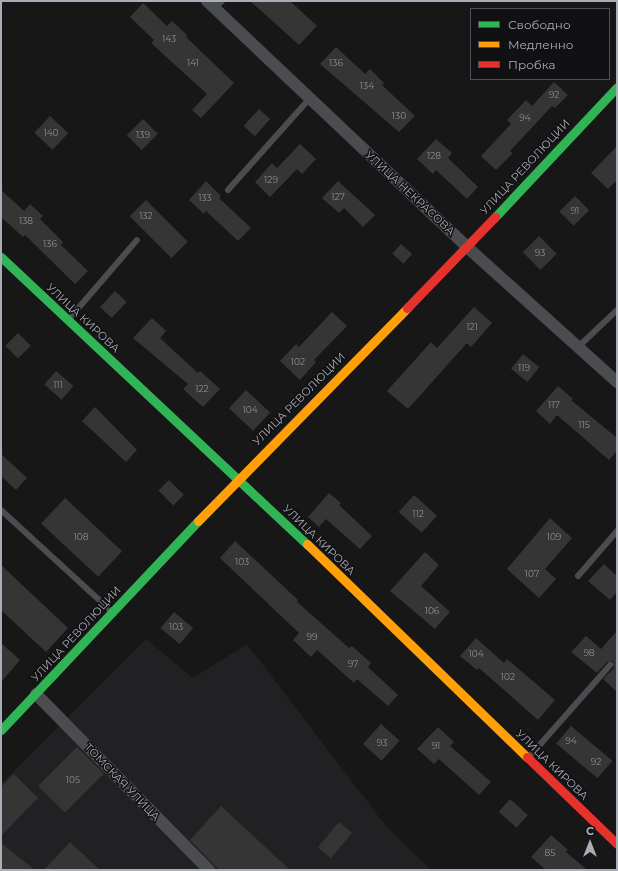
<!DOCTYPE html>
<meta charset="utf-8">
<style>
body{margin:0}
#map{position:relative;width:618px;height:871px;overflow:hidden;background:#171717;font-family:Montserrat,sans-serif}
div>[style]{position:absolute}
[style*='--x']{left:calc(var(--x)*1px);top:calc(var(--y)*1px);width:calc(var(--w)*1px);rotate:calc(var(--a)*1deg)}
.built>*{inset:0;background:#212123}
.building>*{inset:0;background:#353536;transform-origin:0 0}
.lane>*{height:6px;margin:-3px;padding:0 3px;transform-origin:3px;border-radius:3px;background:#4b4c50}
.street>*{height:12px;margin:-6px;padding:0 6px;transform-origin:6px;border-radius:6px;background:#4b4c50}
.fast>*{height:9px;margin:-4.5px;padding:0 4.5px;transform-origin:4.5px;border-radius:4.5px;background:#30b455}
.slow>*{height:9px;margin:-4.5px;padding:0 4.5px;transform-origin:4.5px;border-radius:4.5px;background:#ff9f0a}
.jam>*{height:9px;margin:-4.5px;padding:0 4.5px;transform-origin:4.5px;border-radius:4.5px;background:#e5322d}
span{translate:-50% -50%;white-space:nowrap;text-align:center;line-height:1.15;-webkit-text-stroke:3px #111113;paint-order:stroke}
.number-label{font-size:9px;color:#8b8f98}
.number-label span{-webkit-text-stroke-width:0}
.street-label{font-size:11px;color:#a8adb8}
.frame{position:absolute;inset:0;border:2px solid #a8adb8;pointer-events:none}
.legend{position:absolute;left:470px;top:8px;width:140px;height:72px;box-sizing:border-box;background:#111113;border:1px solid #4d4f55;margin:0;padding:5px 7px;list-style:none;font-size:12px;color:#a8adb8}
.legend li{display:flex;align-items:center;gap:8px;height:20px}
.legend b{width:20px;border:1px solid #4d4f55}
.north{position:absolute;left:570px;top:823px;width:40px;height:40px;-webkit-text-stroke:3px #111113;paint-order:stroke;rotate:0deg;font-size:11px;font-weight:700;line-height:16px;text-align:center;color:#a8adb8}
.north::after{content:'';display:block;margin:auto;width:14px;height:18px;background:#a8adb8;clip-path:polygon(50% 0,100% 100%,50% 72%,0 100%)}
</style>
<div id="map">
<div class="built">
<div style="clip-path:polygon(146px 639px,193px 678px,247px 644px,386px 826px,431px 870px,1px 870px,1px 784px)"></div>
</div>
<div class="building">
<div style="clip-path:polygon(250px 1px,290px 1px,317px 26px,299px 45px)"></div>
<div style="clip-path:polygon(143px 3px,167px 26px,172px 21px,187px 35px,186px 37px,234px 83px,201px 118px,192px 110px,207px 94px,151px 43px,154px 40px,130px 17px)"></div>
<div style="clip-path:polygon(336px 47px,365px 74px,370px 69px,384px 83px,382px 85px,415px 116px,399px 132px,320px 64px)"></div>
<div style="clip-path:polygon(554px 82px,568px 95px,555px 108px,552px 106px,510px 151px,513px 153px,496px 170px,481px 156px,511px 124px,507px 120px,526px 100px,532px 106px)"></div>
<div style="left:259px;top:109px;width:15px;height:23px;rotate:42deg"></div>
<div style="left:50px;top:116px;width:25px;height:23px;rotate:43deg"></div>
<div style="left:143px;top:119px;width:21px;height:23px;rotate:45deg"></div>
<div style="clip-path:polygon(436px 139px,452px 153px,448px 158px,478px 187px,467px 199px,436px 170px,433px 174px,417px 159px)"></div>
<div style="clip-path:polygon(300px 144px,316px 159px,302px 174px,297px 169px,270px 197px,255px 182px,272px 163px,277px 168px)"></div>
<div style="clip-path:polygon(617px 146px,617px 180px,608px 189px,591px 173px)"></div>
<div style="clip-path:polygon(206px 181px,221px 196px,219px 198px,251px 228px,238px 241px,206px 211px,204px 214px,189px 200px)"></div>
<div style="clip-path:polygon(338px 181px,375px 215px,363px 227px,344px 208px,339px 213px,322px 198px)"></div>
<div style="clip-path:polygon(1px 190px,24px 211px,30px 204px,43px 216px,40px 219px,63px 242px,61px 245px,88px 271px,75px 284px,25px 235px,23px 237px,1px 217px)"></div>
<div style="left:575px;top:196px;width:20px;height:22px;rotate:45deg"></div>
<div style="left:146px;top:200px;width:59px;height:23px;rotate:45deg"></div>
<div style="left:539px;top:236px;width:25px;height:23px;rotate:45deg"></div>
<div style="left:401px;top:244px;width:15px;height:13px;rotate:42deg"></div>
<div style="left:115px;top:291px;width:16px;height:22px;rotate:43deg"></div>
<div style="clip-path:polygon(474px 307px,492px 323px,471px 347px,467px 343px,408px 409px,387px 391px,431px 342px,437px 348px)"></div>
<div style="clip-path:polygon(332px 312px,347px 326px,314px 360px,316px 362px,300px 380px,280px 361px,296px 344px,299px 347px)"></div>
<div style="clip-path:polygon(152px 318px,166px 331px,160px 338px,198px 373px,200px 371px,220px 389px,203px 407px,183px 389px,188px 384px,133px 338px)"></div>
<div style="left:18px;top:333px;width:18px;height:18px;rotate:45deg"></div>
<div style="left:523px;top:354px;width:21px;height:19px;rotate:39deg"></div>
<div style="left:56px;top:371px;width:23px;height:18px;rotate:41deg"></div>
<div style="clip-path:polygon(558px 386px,573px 399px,571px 400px,617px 438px,617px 451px,609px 460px,557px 415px,550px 424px,536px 411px)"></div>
<div style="left:246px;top:390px;width:33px;height:25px;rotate:43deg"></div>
<div style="clip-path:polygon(95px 407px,137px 450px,126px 462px,82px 421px)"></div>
<div style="clip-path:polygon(1px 454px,27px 478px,16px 490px,1px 476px)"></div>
<div style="left:169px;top:480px;width:21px;height:15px;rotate:45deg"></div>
<div style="clip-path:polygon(329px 493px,341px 503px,339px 505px,372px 536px,360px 549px,326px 519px,319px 527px,308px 517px)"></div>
<div style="left:414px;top:495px;width:31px;height:23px;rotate:42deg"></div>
<div style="left:65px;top:498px;width:78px;height:35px;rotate:43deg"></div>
<div style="clip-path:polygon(550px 518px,572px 538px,545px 569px,556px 579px,539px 598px,507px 569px)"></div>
<div style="clip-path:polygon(235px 541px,298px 600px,297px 602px,349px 648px,352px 646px,371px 663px,368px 667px,398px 695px,388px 706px,357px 679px,354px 683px,317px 650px,311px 657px,293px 640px,299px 633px,220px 558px)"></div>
<div style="clip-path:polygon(425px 552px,439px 565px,421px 586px,450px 612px,435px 629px,390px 591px)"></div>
<div style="clip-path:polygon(604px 564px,617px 576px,617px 592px,610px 600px,588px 581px)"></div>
<div style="clip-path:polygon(1px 565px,68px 628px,46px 652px,1px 610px)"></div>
<div style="left:174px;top:612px;width:25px;height:21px;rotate:40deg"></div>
<div style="clip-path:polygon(617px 631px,617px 692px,603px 679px,614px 668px,613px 661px,607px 662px,597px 673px,571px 652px,586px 636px,601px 649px)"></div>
<div style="clip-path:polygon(476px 638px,504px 663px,507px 659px,555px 700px,538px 720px,479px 668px,477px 670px,460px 656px)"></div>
<div style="clip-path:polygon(1px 643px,20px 660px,1px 682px)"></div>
<div style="left:381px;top:724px;width:25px;height:27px;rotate:42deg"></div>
<div style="left:571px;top:726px;width:54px;height:23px;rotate:40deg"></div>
<div style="clip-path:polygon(438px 727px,454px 742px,450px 746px,491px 782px,479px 795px,439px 759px,434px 764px,417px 749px)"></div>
<div style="left:77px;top:747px;width:38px;height:55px;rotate:45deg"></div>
<div style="clip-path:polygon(14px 774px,38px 798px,1px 836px,1px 787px)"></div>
<div style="left:510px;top:799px;width:24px;height:17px;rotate:42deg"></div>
<div style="clip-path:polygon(221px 806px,290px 870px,219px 870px,190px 840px)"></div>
<div style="left:339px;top:822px;width:17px;height:33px;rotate:40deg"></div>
<div style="clip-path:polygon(551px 835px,568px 850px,566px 852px,587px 870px,546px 870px,531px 857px)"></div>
<div style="clip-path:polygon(70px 842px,100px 870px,44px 870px)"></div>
<div style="clip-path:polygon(1px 843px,35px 870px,1px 870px)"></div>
</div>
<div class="lane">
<div style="--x:215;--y:8;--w:10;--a:-45"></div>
<div style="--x:228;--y:190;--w:123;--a:-48.3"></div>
<div style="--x:69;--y:319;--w:104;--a:-49.3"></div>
<div style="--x:578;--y:347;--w:54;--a:-43.5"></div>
<div style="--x:1;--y:510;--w:148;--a:42.5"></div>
<div style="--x:578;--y:576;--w:60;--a:-49.1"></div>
<div style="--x:529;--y:757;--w:123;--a:-48.6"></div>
</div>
<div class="street">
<div style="--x:207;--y:1;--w:358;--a:43.4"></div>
<div style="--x:467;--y:247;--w:202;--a:42"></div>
<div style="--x:36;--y:694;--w:247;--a:45.5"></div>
</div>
<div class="fast">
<div style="--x:495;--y:217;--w:178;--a:-46.8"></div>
<div style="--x:1;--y:257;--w:420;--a:43.2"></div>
<div style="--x:1;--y:730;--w:287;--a:-46.7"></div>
</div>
<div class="slow">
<div style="--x:198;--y:521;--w:298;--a:-45.5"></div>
<div style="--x:307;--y:544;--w:306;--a:44.1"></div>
</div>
<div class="jam">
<div style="--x:407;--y:308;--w:127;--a:-46"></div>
<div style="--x:527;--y:757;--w:125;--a:44"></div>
</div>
<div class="number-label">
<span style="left:169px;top:39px">143</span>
<span style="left:193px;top:63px">141</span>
<span style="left:336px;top:63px">136</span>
<span style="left:367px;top:86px">134</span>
<span style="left:554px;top:95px">92</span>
<span style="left:399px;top:116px">130</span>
<span style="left:525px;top:118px">94</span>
<span style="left:51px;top:133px">140</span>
<span style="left:143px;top:135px">139</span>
<span style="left:434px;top:156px">128</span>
<span style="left:271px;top:180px">129</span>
<span style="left:338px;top:197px">127</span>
<span style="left:205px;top:198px">133</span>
<span style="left:575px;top:211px">91</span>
<span style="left:146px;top:216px">132</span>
<span style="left:26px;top:221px">138</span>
<span style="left:50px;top:244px">136</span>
<span style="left:540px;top:253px">93</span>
<span style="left:472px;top:327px">121</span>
<span style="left:298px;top:362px">102</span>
<span style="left:524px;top:368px">119</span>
<span style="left:58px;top:385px">111</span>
<span style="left:202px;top:389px">122</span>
<span style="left:554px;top:405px">117</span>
<span style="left:250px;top:410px">104</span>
<span style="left:584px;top:425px">115</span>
<span style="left:418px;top:514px">112</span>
<span style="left:81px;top:537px">108</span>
<span style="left:554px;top:537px">109</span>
<span style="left:242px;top:562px">103</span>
<span style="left:532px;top:574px">107</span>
<span style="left:432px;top:611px">106</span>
<span style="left:176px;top:627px">103</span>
<span style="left:312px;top:637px">99</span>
<span style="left:589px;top:653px">98</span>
<span style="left:476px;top:654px">104</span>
<span style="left:353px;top:664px">97</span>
<span style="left:508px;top:677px">102</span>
<span style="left:571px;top:741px">94</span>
<span style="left:382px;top:743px">93</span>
<span style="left:436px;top:746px">91</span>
<span style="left:596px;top:762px">92</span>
<span style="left:73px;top:780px">105</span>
<span style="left:550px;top:853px">85</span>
</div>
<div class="street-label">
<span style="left:525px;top:167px;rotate:-47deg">УЛИЦА РЕВОЛЮЦИИ</span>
<span style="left:410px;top:193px;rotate:43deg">УЛИЦА НЕКРАСОВА</span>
<span style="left:83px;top:318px;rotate:43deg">УЛИЦА КИРОВА</span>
<span style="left:299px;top:399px;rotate:-45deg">УЛИЦА РЕВОЛЮЦИИ</span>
<span style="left:319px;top:540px;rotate:44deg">УЛИЦА КИРОВА</span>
<span style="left:76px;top:634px;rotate:-47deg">УЛИЦА РЕВОЛЮЦИИ</span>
<span style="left:552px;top:765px;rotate:44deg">УЛИЦА КИРОВА</span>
<span style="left:122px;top:782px;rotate:46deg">ТОМСКАЯ УЛИЦА</span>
</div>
<div class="frame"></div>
<ul class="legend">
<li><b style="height:5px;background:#30b455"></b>Свободно</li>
<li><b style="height:5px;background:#ff9f0a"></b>Медленно</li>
<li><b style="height:5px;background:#e5322d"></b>Пробка</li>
</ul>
<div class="north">С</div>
</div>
